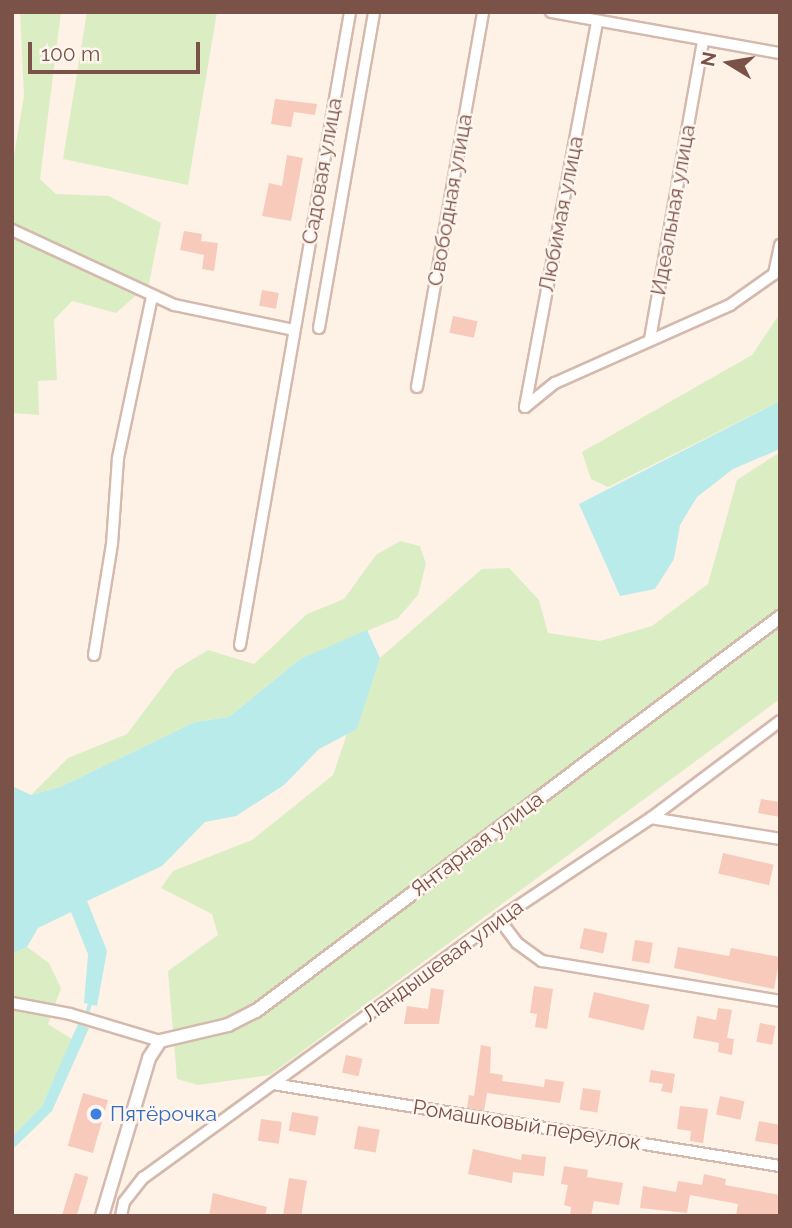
<!DOCTYPE html>
<meta charset="utf-8">
<style>
body{margin:0}
#map{position:relative;width:792px;height:1228px;overflow:hidden;background:#fef1e6;font-family:Raleway,sans-serif}
div>[style]{position:absolute}
[style*='--x']{left:calc(var(--x)*1px);top:calc(var(--y)*1px);width:calc(var(--w)*1px);rotate:calc(var(--a)*1deg)}
.green>*{inset:0;background:#dbeec3}
.water>*{inset:0;background:#b8ebea}
.stream>*{height:3.5px;margin:-1.75px;padding:0 1.75px;transform-origin:1.75px;border-radius:1.75px;background:#b8ebea}
.building>*{inset:0;background:#f7cabb;transform-origin:0 0}
.roads{filter:drop-shadow(2px 0 #d4b9ad) drop-shadow(-2px 0 #d4b9ad) drop-shadow(0 2px #d4b9ad) drop-shadow(0 -2px #d4b9ad)}
.minor>*{height:10px;margin:-5px;padding:0 5px;transform-origin:5px;border-radius:5px;background:#fff}
.tertiary>*{height:12px;margin:-6px;padding:0 6px;transform-origin:6px;border-radius:6px;background:#fff}
.dots>*{width:19px;height:19px;translate:-50% -50%;box-sizing:border-box;border:4px solid #fff6ef;border-radius:50%}
span{translate:-50% -50%;white-space:nowrap;text-align:center;line-height:1.15;-webkit-text-stroke:5px #fff6ef;paint-order:stroke}
.street-label{font-size:21px;color:#7b5248}
.shop-label{font-size:21px;color:#366cbe}
.left{translate:0 -50%;text-align:left}
.frame{position:absolute;inset:0;border:14px solid #7b5248;pointer-events:none}
.north{position:absolute;left:694px;top:28px;width:70px;height:70px;-webkit-text-stroke:5px #fff6ef;paint-order:stroke;rotate:281deg;font-size:19px;font-weight:700;line-height:28px;text-align:center;color:#7b5248}
.north::after{content:'';display:block;margin:auto;width:24px;height:32px;background:#7b5248;clip-path:polygon(50% 0,100% 100%,50% 72%,0 100%)}
.scale{position:absolute;left:28px;top:42px;width:172px;height:32px;box-sizing:border-box;border:4px solid #7b5248;border-top:0;padding-left:9px;font-size:21px;line-height:24px;white-space:nowrap;color:#7b5248;-webkit-text-stroke:5px #fff6ef;paint-order:stroke}
</style>
<div id="map">
<div class="green">
<div style="clip-path:polygon(20px 12px,61px 12px,40px 179px,56px 194px,109px 196px,161px 223px,149px 284px,116px 313px,72px 301px,54px 320px,57px 380px,38px 381px,39px 415px,12px 413px,12px 167px,24px 96px)"></div>
<div style="clip-path:polygon(87px 12px,217px 12px,188px 185px,63px 159px)"></div>
<div style="clip-path:polygon(780px 313px,780px 401px,608px 487px,591px 479px,582px 452px,752px 355px)"></div>
<div style="clip-path:polygon(780px 452px,780px 699px,270px 1075px,198px 1085px,177px 1079px,168px 971px,218px 935px,212px 914px,161px 888px,173px 871px,252px 840px,333px 775px,347px 734px,357px 728px,380px 658px,482px 569px,509px 568px,539px 600px,548px 633px,600px 641px,652px 626px,708px 584px,737px 480px)"></div>
<div style="clip-path:polygon(400px 541px,420px 546px,426px 564px,418px 595px,398px 618px,300px 659px,229px 717px,195px 722px,60px 787px,31px 795px,68px 758px,127px 734px,175px 670px,208px 650px,254px 664px,307px 614px,344px 599px,376px 555px)"></div>
<div style="clip-path:polygon(27px 947px,49px 963px,61px 988px,48px 1024px,72px 1039px,42px 1106px,12px 1137px,12px 954px)"></div>
</div>
<div class="water">
<div style="clip-path:polygon(780px 401px,780px 449px,733px 469px,697px 497px,680px 525px,674px 559px,655px 589px,620px 596px,579px 504px)"></div>
<div style="clip-path:polygon(367px 630px,380px 658px,357px 729px,319px 749px,284px 785px,236px 816px,205px 822px,162px 866px,87px 901px,107px 951px,97px 1006px,84px 1003px,88px 954px,71px 912px,38px 928px,27px 947px,12px 954px,12px 786px,31px 795px,60px 787px,195px 722px,229px 717px,300px 659px)"></div>
<div style="clip-path:polygon(78px 1024px,89px 1028px,52px 1111px,12px 1150px,12px 1137px,42px 1106px)"></div>
</div>
<div class="stream">
<div style="--x:86;--y:1018;--w:18;--a:-74"></div>
</div>
<div class="building">
<div style="clip-path:polygon(275px 99px,317px 104px,315px 115px,294px 112px,291px 127px,271px 124px)"></div>
<div style="clip-path:polygon(287px 155px,303px 158px,291px 221px,262px 216px,269px 183px,282px 186px)"></div>
<div style="clip-path:polygon(184px 231px,202px 234px,201px 241px,218px 243px,214px 271px,202px 269px,204px 255px,180px 250px)"></div>
<div style="left:262px;top:290px;width:17px;height:16px;rotate:10deg"></div>
<div style="left:453px;top:316px;width:25px;height:17px;rotate:12deg"></div>
<div style="clip-path:polygon(761px 799px,780px 802px,780px 817px,758px 813px)"></div>
<div style="left:723px;top:853px;width:52px;height:21px;rotate:13deg"></div>
<div style="left:584px;top:928px;width:24px;height:21px;rotate:12deg"></div>
<div style="left:635px;top:940px;width:18px;height:21px;rotate:9deg"></div>
<div style="clip-path:polygon(678px 947px,729px 956px,731px 948px,780px 957px,774px 989px,674px 968px)"></div>
<div style="clip-path:polygon(534px 986px,553px 989px,547px 1029px,535px 1027px,537px 1014px,530px 1013px)"></div>
<div style="clip-path:polygon(431px 988px,444px 990px,439px 1024px,404px 1024px,407px 1006px,428px 1009px)"></div>
<div style="left:594px;top:992px;width:57px;height:26px;rotate:13deg"></div>
<div style="clip-path:polygon(718px 1008px,732px 1010px,727px 1038px,734px 1039px,732px 1055px,718px 1052px,719px 1043px,693px 1038px,697px 1016px,716px 1020px)"></div>
<div style="left:760px;top:1023px;width:16px;height:19px;rotate:11deg"></div>
<div style="clip-path:polygon(481px 1045px,491px 1047px,490px 1073px,503px 1075px,502px 1081px,544px 1087px,545px 1079px,564px 1082px,560px 1103px,487px 1093px,484px 1111px,467px 1108px,469px 1095px,474px 1096px)"></div>
<div style="left:346px;top:1055px;width:17px;height:18px;rotate:13deg"></div>
<div style="clip-path:polygon(651px 1070px,675px 1074px,672px 1093px,661px 1091px,663px 1084px,649px 1082px)"></div>
<div style="left:583px;top:1088px;width:18px;height:22px;rotate:9deg"></div>
<div style="left:83px;top:1093px;width:26px;height:55px;rotate:16deg"></div>
<div style="left:720px;top:1096px;width:25px;height:19px;rotate:12deg"></div>
<div style="clip-path:polygon(680px 1106px,708px 1109px,703px 1143px,690px 1141px,691px 1131px,677px 1129px)"></div>
<div style="left:292px;top:1112px;width:27px;height:19px;rotate:10deg"></div>
<div style="left:261px;top:1119px;width:21px;height:22px;rotate:8deg"></div>
<div style="clip-path:polygon(759px 1121px,780px 1125px,780px 1145px,755px 1141px)"></div>
<div style="left:358px;top:1126px;width:22px;height:23px;rotate:10deg"></div>
<div style="clip-path:polygon(473px 1149px,521px 1160px,522px 1154px,546px 1157px,544px 1176px,513px 1172px,512px 1183px,468px 1174px)"></div>
<div style="clip-path:polygon(564px 1166px,588px 1170px,587px 1177px,623px 1183px,619px 1205px,594px 1201px,591px 1216px,570px 1216px,571px 1207px,564px 1205px,568px 1185px,561px 1184px)"></div>
<div style="left:75px;top:1173px;width:14px;height:44px;rotate:17deg"></div>
<div style="clip-path:polygon(704px 1174px,726px 1179px,725px 1185px,780px 1195px,780px 1216px,736px 1216px,738px 1204px,690px 1195px,687px 1213px,640px 1208px,643px 1186px,676px 1192px,678px 1181px,702px 1185px)"></div>
<div style="left:289px;top:1178px;width:18px;height:38px;rotate:9deg"></div>
<div style="clip-path:polygon(213px 1193px,267px 1207px,265px 1216px,209px 1216px)"></div>
</div>
<div class="roads">
<div class="minor">
<div style="--x:551;--y:12;--w:233;--a:10.2"></div>
<div style="--x:12;--y:230;--w:179;--a:24.8"></div>
<div style="--x:174;--y:305;--w:123;--a:11.8"></div>
<div style="--x:319;--y:328;--w:321;--a:-80.1"></div>
<div style="--x:650;--y:339;--w:304;--a:-79.9"></div>
<div style="--x:417;--y:387;--w:381;--a:-80"></div>
<div style="--x:525;--y:407;--w:393;--a:-79.4"></div>
<div style="--x:525;--y:407;--w:38;--a:-39"></div>
<div style="--x:555;--y:383;--w:192;--a:-24"></div>
<div style="--x:730;--y:305;--w:54;--a:-35.2"></div>
<div style="--x:774;--y:274;--w:30;--a:-78"></div>
<div style="--x:240;--y:645;--w:642;--a:-80.14"></div>
<div style="--x:94;--y:655;--w:112;--a:-80.8"></div>
<div style="--x:112;--y:544;--w:86;--a:-86"></div>
<div style="--x:118;--y:458;--w:165;--a:-78.1"></div>
<div style="--x:651;--y:818;--w:131;--a:9.2"></div>
<div style="--x:499;--y:919;--w:30;--a:53"></div>
<div style="--x:517;--y:943;--w:31;--a:36"></div>
<div style="--x:542;--y:961;--w:241;--a:9.5"></div>
<div style="--x:12;--y:1003;--w:59;--a:10.7"></div>
<div style="--x:70;--y:1014;--w:94;--a:16.7"></div>
<div style="--x:273;--y:1084;--w:514;--a:9.19"></div>
<div style="--x:121;--y:1216;--w:14;--a:-78"></div>
<div style="--x:124;--y:1202;--w:31;--a:-52"></div>
<div style="--x:143;--y:1178;--w:440;--a:-36"></div>
<div style="--x:499;--y:919;--w:182;--a:-33.6"></div>
<div style="--x:651;--y:818;--w:161;--a:-36.9"></div>
</div>
<div class="tertiary">
<div style="--x:102;--y:1216;--w:165;--a:-73.4"></div>
<div style="--x:149;--y:1058;--w:20;--a:-57"></div>
<div style="--x:160;--y:1041;--w:70;--a:-13.2"></div>
<div style="--x:228;--y:1025;--w:31;--a:-27"></div>
<div style="--x:256;--y:1011;--w:656;--a:-36.94"></div>
</div>
</div>
<div class="dots">
<div style="left:96px;top:1114px;background:#3f7fe0"></div>
</div>
<div class="street-label">
<span style="left:322px;top:171px;rotate:-80deg">Садовая улица</span>
<span style="left:450px;top:200px;rotate:-80deg">Свободная улица</span>
<span style="left:673px;top:210px;rotate:-80deg">Идеальная улица</span>
<span style="left:561px;top:214px;rotate:-79deg">Любимая улица</span>
<span style="left:477px;top:844px;rotate:-37deg">Янтарная улица</span>
<span style="left:443px;top:961px;rotate:-36deg">Ландышевая улица</span>
<span style="left:527px;top:1125px;rotate:9deg">Ромашковый переулок</span>
</div>
<div class="shop-label">
<span class="left" style="left:110px;top:1114px">Пятёрочка</span>
</div>
<div class="frame"></div>
<div class="north">N</div>
<div class="scale">100 m</div>
</div>
